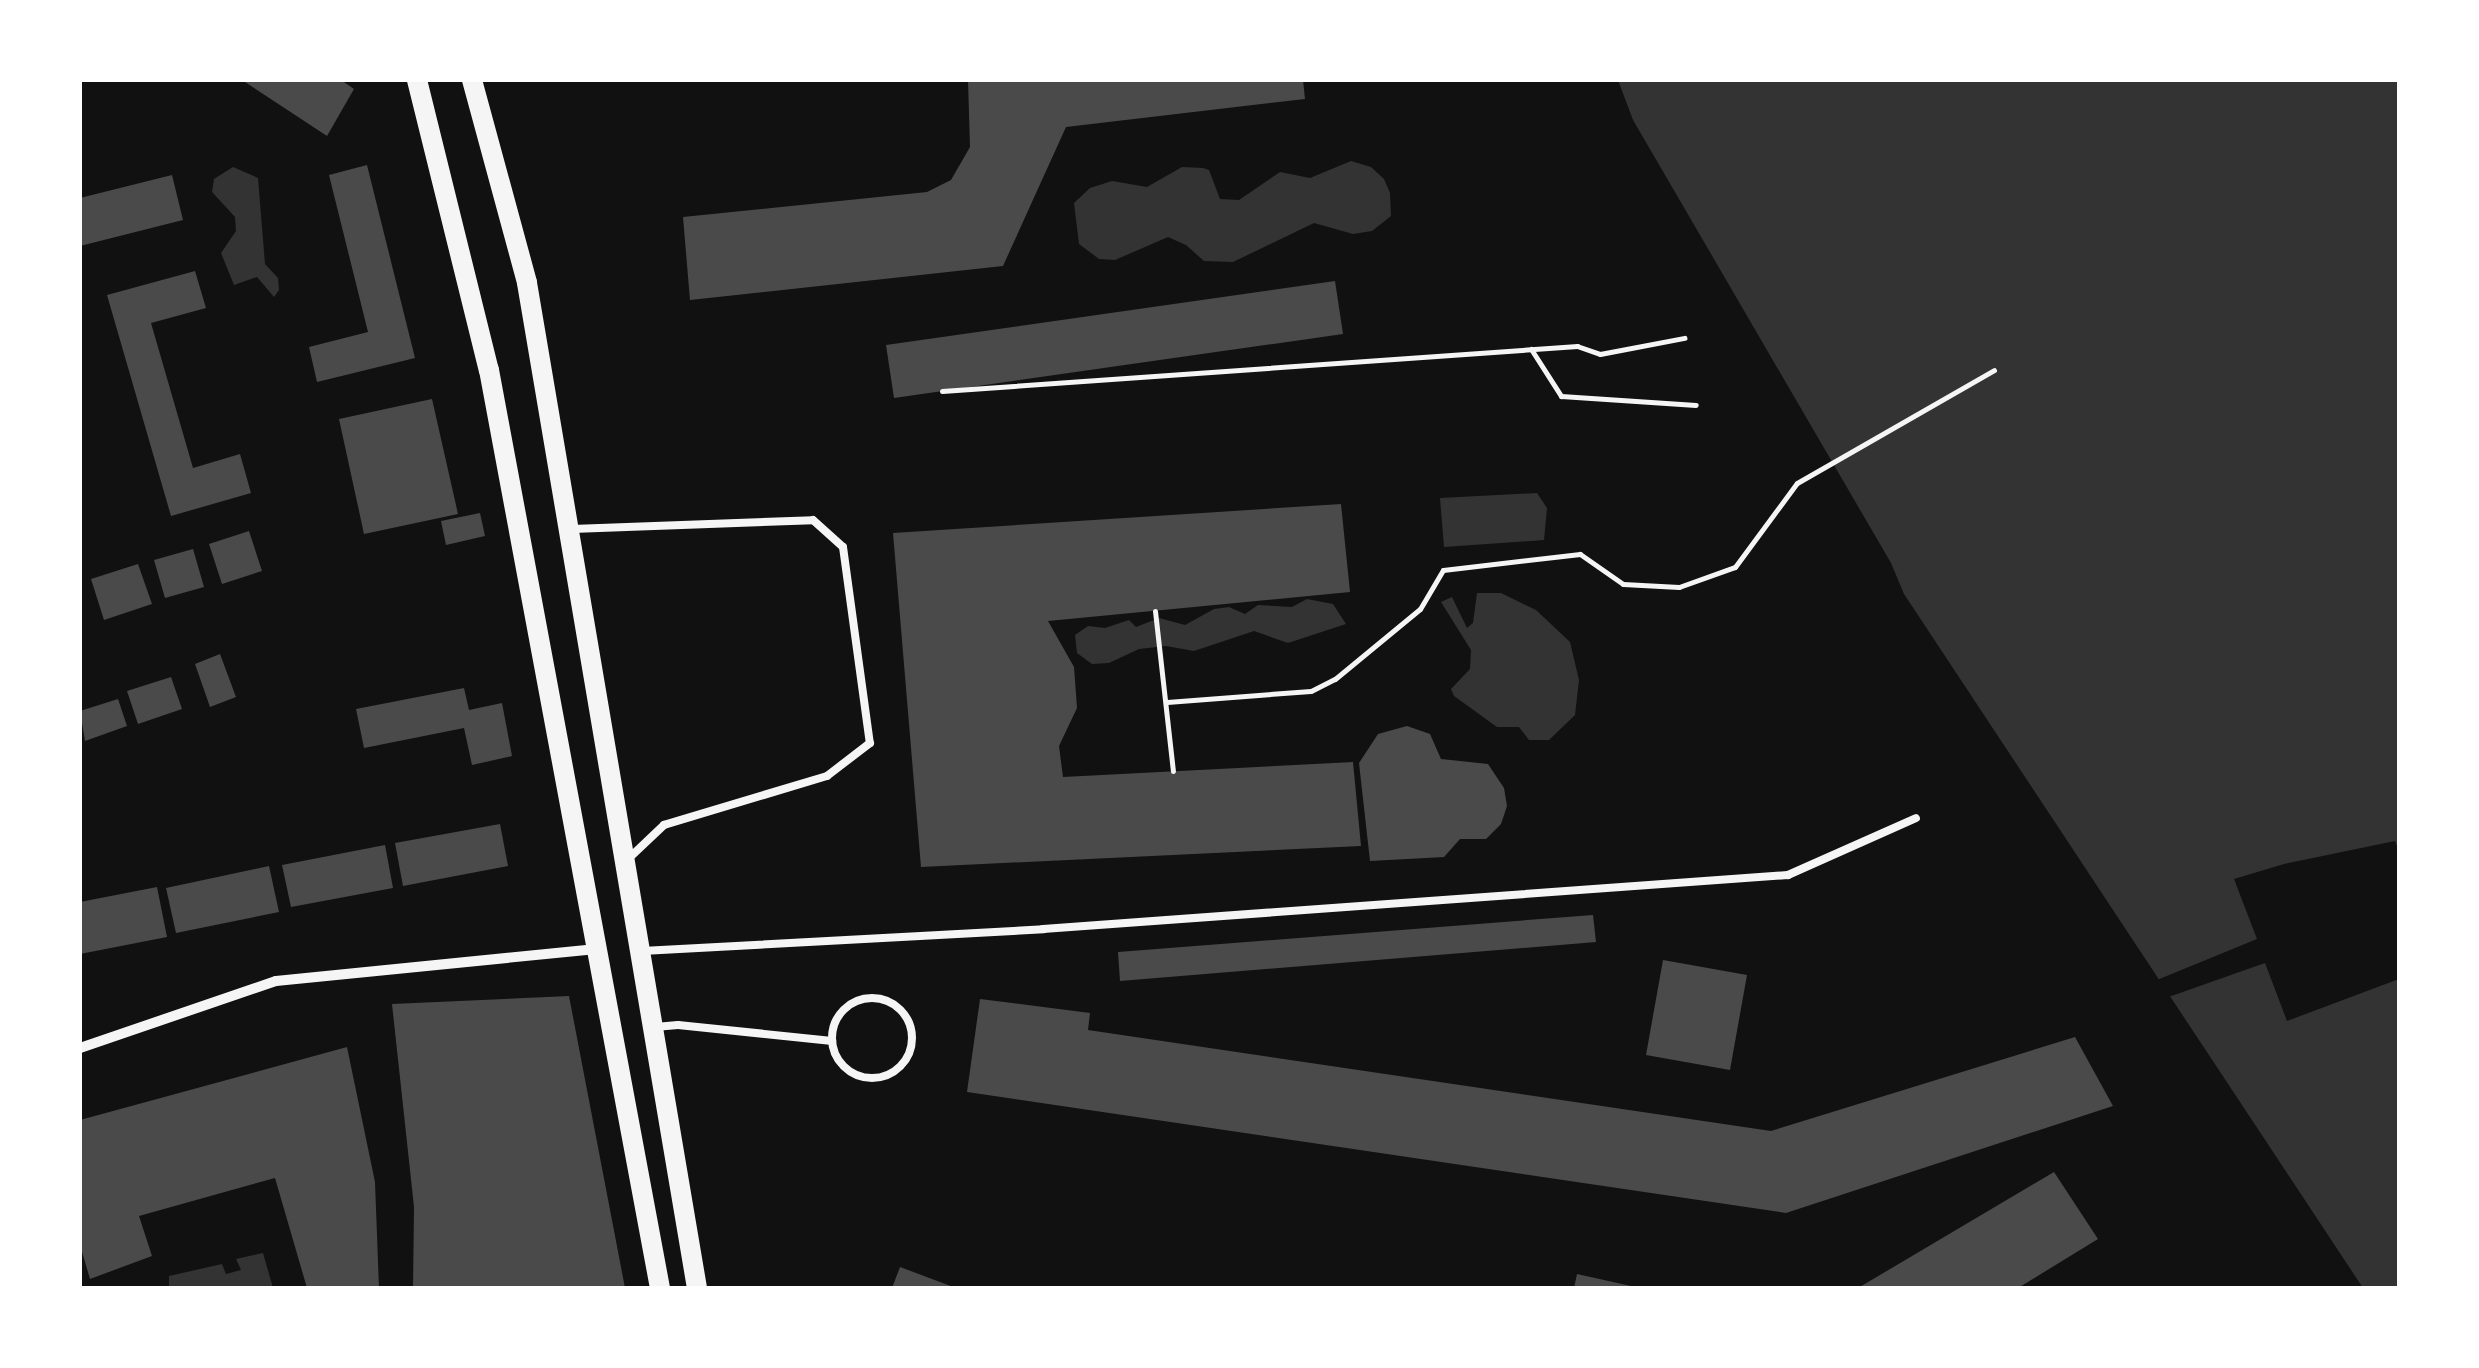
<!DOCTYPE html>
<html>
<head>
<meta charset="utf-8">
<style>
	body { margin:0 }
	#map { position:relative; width:2479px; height:1368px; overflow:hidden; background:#111; font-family:Inter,sans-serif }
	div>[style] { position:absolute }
	.water>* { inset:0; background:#333 }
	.pier>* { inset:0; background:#111 }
	.building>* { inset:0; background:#4a4a4a }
	.path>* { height:5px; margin:-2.5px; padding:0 2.5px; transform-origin:2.5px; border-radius:2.5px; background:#f5f5f5 }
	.service>* { height:8px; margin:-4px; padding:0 4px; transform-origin:4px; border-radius:4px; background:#f5f5f5 }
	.service>.ring { margin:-4px; padding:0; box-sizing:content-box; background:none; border:8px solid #f5f5f5; border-radius:50% }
	.minor>* { height:10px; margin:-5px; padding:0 5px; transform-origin:5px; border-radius:5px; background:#f5f5f5 }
	.secondary>* { height:20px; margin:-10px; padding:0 10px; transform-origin:10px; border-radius:10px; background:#f5f5f5 }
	span { translate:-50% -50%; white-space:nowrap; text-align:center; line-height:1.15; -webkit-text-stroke:9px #fff; paint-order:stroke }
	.frame { position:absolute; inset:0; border:82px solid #fff; pointer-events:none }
</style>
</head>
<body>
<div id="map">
	<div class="water">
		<div style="clip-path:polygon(1618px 80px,2399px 80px,2399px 1288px,2363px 1288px,1904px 594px,1891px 563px,1633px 120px)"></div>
		<div style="clip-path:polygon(1351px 161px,1371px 167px,1384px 179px,1390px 193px,1391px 216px,1372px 231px,1353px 234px,1314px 223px,1233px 262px,1204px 261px,1186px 245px,1168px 237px,1115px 260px,1099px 259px,1079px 244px,1074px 203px,1090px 188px,1112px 181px,1147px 187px,1182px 167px,1203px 168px,1209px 170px,1220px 199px,1239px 200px,1280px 172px,1310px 178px)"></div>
		<div style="clip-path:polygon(233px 167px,258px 178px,265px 264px,278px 278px,279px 290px,274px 297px,257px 277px,234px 285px,221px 253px,236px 231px,235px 217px,212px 192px,214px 179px)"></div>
		<div style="clip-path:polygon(1537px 493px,1547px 508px,1544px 540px,1444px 547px,1440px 498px)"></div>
		<div style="clip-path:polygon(1477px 593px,1501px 593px,1536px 610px,1570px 642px,1579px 680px,1575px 715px,1549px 740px,1529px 740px,1519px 727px,1497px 727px,1454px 696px,1451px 689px,1470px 669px,1471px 650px,1441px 602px,1452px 597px,1467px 628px,1473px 623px)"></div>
		<div style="clip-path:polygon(1307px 599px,1333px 604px,1346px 624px,1288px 643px,1254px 631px,1194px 651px,1166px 646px,1139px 649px,1109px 663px,1092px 664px,1077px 653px,1075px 635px,1088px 626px,1105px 628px,1129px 620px,1136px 627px,1159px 618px,1185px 625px,1214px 609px,1229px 607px,1245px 614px,1258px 605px,1292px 607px)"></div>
		<div style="clip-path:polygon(263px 1253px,273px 1288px,169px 1288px,169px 1276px,222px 1264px,226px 1274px,241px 1270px,236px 1259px)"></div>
	</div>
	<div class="pier">
		<div style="clip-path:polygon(2395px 841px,2399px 851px,2399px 979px,2287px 1021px,2265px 963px,2163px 999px,2152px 982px,2257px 939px,2234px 879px,2284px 864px)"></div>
	</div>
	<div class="building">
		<div style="clip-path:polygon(242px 80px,341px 80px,354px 89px,327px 136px)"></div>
		<div style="clip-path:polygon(968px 80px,1303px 80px,1305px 99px,1066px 127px,1003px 266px,690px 300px,683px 217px,927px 192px,951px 180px,970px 147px)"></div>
		<div style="clip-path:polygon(367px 165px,415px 358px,317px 382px,309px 347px,368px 332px,329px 175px)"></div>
		<div style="clip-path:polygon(172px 175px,183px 220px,80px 246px,80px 198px)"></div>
		<div style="clip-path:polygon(195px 271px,206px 308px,151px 323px,193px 468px,240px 454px,251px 493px,171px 516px,107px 295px)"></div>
		<div style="clip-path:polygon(1335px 281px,1343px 334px,894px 398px,886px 345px)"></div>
		<div style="clip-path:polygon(432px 399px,458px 514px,364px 534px,339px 419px)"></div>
		<div style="clip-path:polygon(1341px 504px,1350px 592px,1048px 621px,1074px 667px,1077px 708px,1059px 746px,1063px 777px,1353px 762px,1361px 846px,921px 867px,893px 533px)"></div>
		<div style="clip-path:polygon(480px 513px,485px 536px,446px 545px,441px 521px)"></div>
		<div style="clip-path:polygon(249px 531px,262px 571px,222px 584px,209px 544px)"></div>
		<div style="clip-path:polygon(193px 549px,204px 587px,165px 598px,154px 560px)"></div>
		<div style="clip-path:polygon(138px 564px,152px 604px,104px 620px,91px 579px)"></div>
		<div style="clip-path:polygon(220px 654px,236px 697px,210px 707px,195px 664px)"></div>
		<div style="clip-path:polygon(171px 677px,182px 709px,138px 724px,127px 691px)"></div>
		<div style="clip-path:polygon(464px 688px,469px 710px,502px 703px,512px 756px,472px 765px,464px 728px,364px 748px,356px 709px)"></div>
		<div style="clip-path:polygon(118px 699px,127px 726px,85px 741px,80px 711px)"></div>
		<div style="clip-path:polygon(1407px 726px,1430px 734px,1441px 759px,1488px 764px,1504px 788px,1507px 806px,1501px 824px,1486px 839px,1460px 839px,1444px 857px,1370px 861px,1359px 763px,1378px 734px)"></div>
		<div style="clip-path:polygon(500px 824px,508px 866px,403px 886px,395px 843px)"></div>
		<div style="clip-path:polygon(385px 845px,393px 888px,291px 907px,282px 865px)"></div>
		<div style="clip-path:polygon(269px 866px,279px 912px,176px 933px,166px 888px)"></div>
		<div style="clip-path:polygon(157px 887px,167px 937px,80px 954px,80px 902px)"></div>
		<div style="clip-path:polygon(1593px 915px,1596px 942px,1120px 981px,1118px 952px)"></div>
		<div style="clip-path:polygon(1663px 960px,1747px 975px,1730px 1070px,1646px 1055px)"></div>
		<div style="clip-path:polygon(569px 996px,625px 1288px,413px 1288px,414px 1207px,392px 1004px)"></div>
		<div style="clip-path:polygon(980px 999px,1090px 1013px,1088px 1030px,1771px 1131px,2075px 1037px,2113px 1106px,1786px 1213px,967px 1092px)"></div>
		<div style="clip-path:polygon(347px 1047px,375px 1182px,379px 1288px,307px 1288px,275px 1178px,139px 1216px,152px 1256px,90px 1279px,80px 1245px,80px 1120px)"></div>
		<div style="clip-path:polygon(2054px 1172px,2098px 1239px,2018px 1288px,1858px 1288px)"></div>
		<div style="clip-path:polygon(900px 1267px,956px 1288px,892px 1288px)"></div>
		<div style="clip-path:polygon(1577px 1274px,1631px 1286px,1631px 1288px,1574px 1288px)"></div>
	</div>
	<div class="path">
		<div style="left:1531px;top:349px;width:56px;rotate:57.4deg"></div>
		<div style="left:1561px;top:396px;width:135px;rotate:3.8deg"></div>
		<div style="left:942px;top:391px;width:637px;rotate:-4.05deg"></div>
		<div style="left:1577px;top:346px;width:24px;rotate:19deg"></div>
		<div style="left:1600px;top:354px;width:86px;rotate:-10.8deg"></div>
		<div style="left:1155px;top:611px;width:161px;rotate:83.6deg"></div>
		<div style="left:1167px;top:702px;width:144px;rotate:-4.4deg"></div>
		<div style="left:1311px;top:691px;width:27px;rotate:-27deg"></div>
		<div style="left:1335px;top:679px;width:110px;rotate:-39.5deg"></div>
		<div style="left:1420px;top:609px;width:45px;rotate:-59.5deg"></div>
		<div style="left:1443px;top:570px;width:138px;rotate:-6.7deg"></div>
		<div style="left:1580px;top:554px;width:52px;rotate:34.9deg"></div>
		<div style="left:1623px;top:584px;width:56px;rotate:3.1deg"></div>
		<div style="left:1679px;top:587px;width:59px;rotate:-19.7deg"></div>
		<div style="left:1735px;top:567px;width:104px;rotate:-53.6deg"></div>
		<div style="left:1797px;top:483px;width:227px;rotate:-29.8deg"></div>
	</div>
	<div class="service">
		<div style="left:572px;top:529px;width:241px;rotate:-2.1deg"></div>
		<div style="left:813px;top:520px;width:40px;rotate:42deg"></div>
		<div style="left:843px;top:547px;width:198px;rotate:82.2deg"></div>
		<div style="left:870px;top:743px;width:54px;rotate:142.5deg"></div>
		<div style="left:827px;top:776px;width:170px;rotate:163.3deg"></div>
		<div style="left:664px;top:825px;width:51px;rotate:136.6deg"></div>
		<div style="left:642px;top:951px;width:402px;rotate:-3.1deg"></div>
		<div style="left:1043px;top:929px;width:747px;rotate:-4.15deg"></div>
		<div style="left:1788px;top:875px;width:140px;rotate:-24deg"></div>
		<div class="ring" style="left:832px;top:998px;width:72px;height:72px"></div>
		<div style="left:655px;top:1027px;width:23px;rotate:-5deg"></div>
		<div style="left:678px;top:1025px;width:155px;rotate:5.9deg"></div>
	</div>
	<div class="minor">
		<div style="left:80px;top:1048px;width:207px;rotate:-18.9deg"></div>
		<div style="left:276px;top:981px;width:322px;rotate:-5.7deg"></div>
	</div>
	<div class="secondary">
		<div style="left:417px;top:80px;width:299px;rotate:76.1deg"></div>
		<div style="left:489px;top:370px;width:934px;rotate:79.45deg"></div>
		<div style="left:472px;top:80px;width:210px;rotate:74.8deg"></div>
		<div style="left:527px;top:283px;width:1019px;rotate:80.4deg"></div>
	</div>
	<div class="frame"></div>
</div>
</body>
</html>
